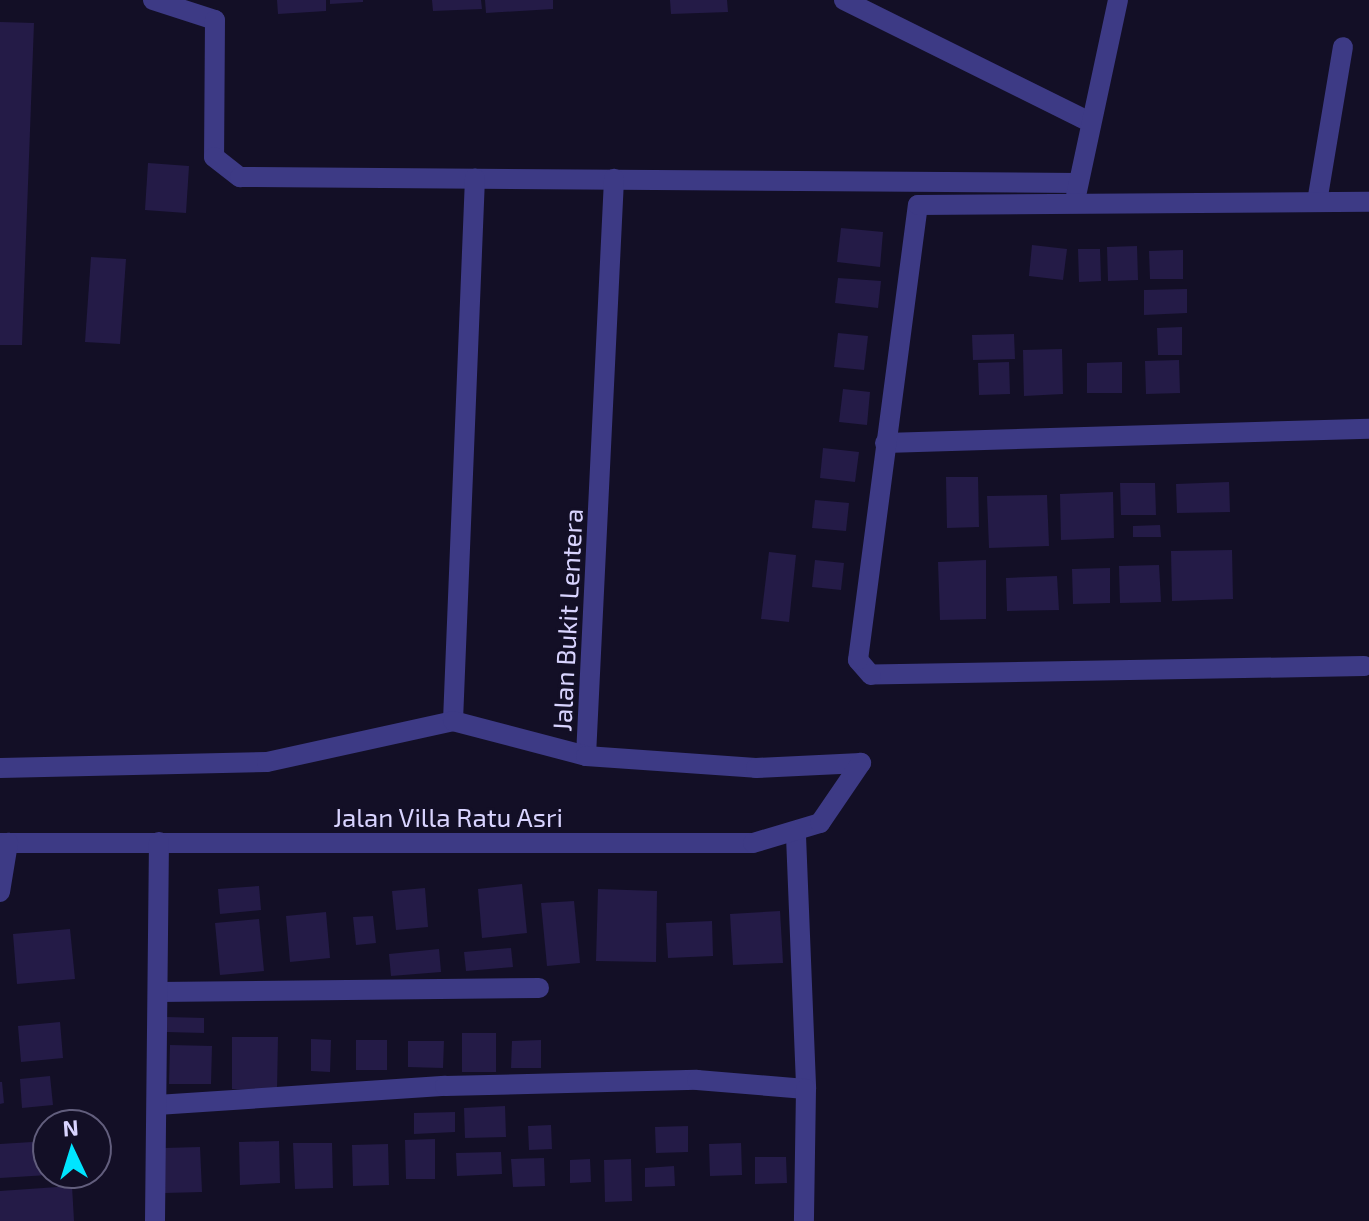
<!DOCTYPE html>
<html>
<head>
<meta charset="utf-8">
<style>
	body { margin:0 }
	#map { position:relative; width:1369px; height:1221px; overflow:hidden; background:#130f26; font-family:"Exo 2",sans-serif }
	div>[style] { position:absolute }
	.building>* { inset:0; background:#241b47 }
	.minor>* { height:20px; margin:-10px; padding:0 10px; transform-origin:10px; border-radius:10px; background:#3d3a85 }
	span { translate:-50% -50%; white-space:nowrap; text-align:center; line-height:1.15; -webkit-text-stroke:6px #130f26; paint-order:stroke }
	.street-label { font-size:26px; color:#d9d4ff }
	.north { position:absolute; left:32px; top:1109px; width:80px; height:80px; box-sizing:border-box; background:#130f26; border:2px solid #625e7d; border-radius:50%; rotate:356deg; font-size:22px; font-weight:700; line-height:32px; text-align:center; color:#d9d4ff }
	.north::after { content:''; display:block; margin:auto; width:28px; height:36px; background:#00e5ff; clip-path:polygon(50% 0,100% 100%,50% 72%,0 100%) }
</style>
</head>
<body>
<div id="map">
	<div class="building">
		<div style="clip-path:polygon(277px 0,326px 0,326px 11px,278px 14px)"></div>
		<div style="clip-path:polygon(330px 0,363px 0,363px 2px,330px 4px)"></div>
		<div style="clip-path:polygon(432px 0,481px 0,482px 9px,433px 11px)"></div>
		<div style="clip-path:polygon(485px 0,553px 0,553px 9px,486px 13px)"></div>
		<div style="clip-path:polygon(670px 0,727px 0,728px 12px,671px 14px)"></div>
		<div style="clip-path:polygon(0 22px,34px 23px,22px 345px,0 345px)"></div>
		<div style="clip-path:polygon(148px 163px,189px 166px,186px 213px,145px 210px)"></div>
		<div style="clip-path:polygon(841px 228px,883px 232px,880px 267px,837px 262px)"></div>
		<div style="clip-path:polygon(1032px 245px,1067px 249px,1063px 280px,1029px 276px)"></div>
		<div style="clip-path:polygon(1137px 246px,1138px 280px,1108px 281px,1107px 247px)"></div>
		<div style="clip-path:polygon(1078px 249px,1100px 249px,1101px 281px,1079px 282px)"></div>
		<div style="clip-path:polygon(1183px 250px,1183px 279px,1150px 279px,1149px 251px)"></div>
		<div style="clip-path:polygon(91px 257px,126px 259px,120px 344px,85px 342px)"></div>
		<div style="clip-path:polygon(838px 278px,881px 281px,878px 308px,835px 303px)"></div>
		<div style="clip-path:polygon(1187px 289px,1187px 313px,1144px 315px,1144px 290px)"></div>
		<div style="clip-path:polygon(1182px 327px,1182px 355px,1158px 355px,1157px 328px)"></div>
		<div style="clip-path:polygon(838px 333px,868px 336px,864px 370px,834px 367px)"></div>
		<div style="clip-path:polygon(1014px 334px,1015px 359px,973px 360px,972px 335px)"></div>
		<div style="clip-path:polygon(1062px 349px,1063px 394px,1024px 396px,1023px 350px)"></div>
		<div style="clip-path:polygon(1179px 360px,1180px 393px,1146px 394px,1145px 361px)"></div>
		<div style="clip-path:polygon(1009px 362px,1010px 394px,979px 395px,978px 363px)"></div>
		<div style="clip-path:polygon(1122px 362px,1122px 393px,1087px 393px,1087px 363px)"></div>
		<div style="clip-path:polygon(843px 389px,870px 392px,867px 425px,839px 422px)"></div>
		<div style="clip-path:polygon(823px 448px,859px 452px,855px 482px,820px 478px)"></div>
		<div style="clip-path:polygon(946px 477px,978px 477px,979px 527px,947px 528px)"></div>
		<div style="clip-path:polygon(1229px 482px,1230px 512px,1177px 513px,1176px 484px)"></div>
		<div style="clip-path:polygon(1120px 483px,1155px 483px,1156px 515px,1121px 515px)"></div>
		<div style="clip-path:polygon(1113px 492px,1114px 538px,1061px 540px,1060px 494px)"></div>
		<div style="clip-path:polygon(1047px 495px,1049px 546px,989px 548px,987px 496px)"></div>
		<div style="clip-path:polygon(815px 500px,849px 503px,846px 531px,812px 528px)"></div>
		<div style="clip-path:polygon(1160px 525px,1161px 537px,1133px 537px,1133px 526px)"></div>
		<div style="clip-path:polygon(1232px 550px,1233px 599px,1172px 601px,1171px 551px)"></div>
		<div style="clip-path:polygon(769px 552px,796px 555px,789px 622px,761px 619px)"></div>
		<div style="clip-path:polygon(815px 560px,844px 563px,841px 590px,812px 587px)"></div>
		<div style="clip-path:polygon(986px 560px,986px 619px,940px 620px,938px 562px)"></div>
		<div style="clip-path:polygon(1159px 565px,1161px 602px,1120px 603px,1119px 566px)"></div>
		<div style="clip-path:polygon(1110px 568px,1110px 603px,1073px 604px,1072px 569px)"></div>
		<div style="clip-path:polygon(1057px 576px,1059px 610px,1007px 611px,1006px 578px)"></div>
		<div style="clip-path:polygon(522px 884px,527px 933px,482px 938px,478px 889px)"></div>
		<div style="clip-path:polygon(259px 886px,261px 910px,220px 914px,218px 889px)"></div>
		<div style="clip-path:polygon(425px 888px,428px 927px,396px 930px,392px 891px)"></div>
		<div style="clip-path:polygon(598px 889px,657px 891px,656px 962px,596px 961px)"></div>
		<div style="clip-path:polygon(574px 901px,580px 963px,547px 966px,541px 903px)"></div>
		<div style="clip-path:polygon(780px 911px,783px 963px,733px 965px,730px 914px)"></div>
		<div style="clip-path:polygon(326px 912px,330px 958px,290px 962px,286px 916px)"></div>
		<div style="clip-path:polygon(373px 916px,376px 943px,356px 945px,353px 917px)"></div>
		<div style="clip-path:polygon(259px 919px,264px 971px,220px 975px,215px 923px)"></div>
		<div style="clip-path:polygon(712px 921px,713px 956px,668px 958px,666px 923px)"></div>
		<div style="clip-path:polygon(70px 929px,75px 979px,17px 984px,13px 934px)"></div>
		<div style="clip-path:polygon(511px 948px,513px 967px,466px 971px,464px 952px)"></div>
		<div style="clip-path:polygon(439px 949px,441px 972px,391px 976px,389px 954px)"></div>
		<div style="clip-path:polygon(167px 1017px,204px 1018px,204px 1033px,167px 1032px)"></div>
		<div style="clip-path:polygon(60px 1022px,63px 1058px,21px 1062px,18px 1026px)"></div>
		<div style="clip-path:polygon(462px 1033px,496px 1033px,496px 1072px,462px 1072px)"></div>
		<div style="clip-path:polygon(232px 1037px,278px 1037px,277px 1090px,232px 1089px)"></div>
		<div style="clip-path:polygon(311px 1039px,331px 1040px,330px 1072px,311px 1071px)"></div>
		<div style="clip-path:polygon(356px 1040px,387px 1040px,387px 1070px,356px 1070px)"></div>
		<div style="clip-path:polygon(541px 1040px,541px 1068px,511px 1068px,512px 1041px)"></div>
		<div style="clip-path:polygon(408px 1041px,444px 1041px,443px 1068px,408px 1067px)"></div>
		<div style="clip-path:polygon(170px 1045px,212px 1046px,211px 1084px,169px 1084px)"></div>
		<div style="clip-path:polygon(50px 1076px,53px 1105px,22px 1108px,20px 1079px)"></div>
		<div style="clip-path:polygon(0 1082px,2px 1082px,4px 1103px,0 1104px)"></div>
		<div style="clip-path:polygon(505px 1106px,506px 1137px,465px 1138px,464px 1108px)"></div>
		<div style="clip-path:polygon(455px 1112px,455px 1132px,414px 1134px,414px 1113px)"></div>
		<div style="clip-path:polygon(551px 1125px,552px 1149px,529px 1150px,528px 1126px)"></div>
		<div style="clip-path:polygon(688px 1126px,688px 1152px,656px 1153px,655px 1127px)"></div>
		<div style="clip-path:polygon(435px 1139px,435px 1179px,406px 1179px,405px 1140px)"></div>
		<div style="clip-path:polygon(48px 1141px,48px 1175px,0 1178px,0 1144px)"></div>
		<div style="clip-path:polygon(279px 1141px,280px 1183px,240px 1185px,239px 1142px)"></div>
		<div style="clip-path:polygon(293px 1143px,332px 1143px,333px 1188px,295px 1189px)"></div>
		<div style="clip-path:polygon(741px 1143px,742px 1175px,710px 1176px,709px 1144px)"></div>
		<div style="clip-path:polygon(388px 1144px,389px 1185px,353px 1186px,352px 1145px)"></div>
		<div style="clip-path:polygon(200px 1147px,202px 1192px,165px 1193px,164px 1148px)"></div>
		<div style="clip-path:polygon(501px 1152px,502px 1174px,457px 1176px,456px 1153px)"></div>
		<div style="clip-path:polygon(755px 1157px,786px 1157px,787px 1183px,755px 1184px)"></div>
		<div style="clip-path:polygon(544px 1158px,545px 1186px,513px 1187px,511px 1159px)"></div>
		<div style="clip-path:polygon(590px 1159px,591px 1182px,570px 1183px,570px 1160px)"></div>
		<div style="clip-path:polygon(631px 1159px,632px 1201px,605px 1202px,604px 1160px)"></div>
		<div style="clip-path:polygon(674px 1166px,675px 1186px,645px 1187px,645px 1168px)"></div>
		<div style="clip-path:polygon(72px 1186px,74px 1221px,0 1221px,0 1191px)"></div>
	</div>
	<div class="minor">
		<div style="left:153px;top:0;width:65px;rotate:17.9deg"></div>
		<div style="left:215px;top:20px;width:137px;rotate:90.4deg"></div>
		<div style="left:214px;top:157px;width:33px;rotate:38deg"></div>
		<div style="left:240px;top:177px;width:838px;rotate:0.41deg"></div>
		<div style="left:844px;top:0;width:275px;rotate:26.4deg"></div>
		<div style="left:1076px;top:196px;width:200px;rotate:-77.9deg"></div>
		<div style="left:1317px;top:202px;width:157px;rotate:-80.5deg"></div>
		<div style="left:885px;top:443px;width:484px;rotate:-1.7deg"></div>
		<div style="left:1364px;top:666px;width:493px;rotate:179deg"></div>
		<div style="left:871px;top:675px;width:20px;rotate:-131deg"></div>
		<div style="left:858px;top:660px;width:459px;rotate:-82.5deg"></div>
		<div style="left:918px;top:205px;width:451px;rotate:-0.4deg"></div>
		<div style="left:453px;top:721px;width:543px;rotate:-87.68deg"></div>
		<div style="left:586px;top:756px;width:578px;rotate:-87.22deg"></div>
		<div style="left:0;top:768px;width:267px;rotate:-1.3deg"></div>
		<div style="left:267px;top:762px;width:190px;rotate:-12.4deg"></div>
		<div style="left:453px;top:721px;width:138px;rotate:14.7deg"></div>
		<div style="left:586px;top:756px;width:170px;rotate:4deg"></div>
		<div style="left:756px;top:768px;width:105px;rotate:-2.7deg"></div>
		<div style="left:796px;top:836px;width:253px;rotate:87.7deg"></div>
		<div style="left:0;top:843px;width:753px"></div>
		<div style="left:753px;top:843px;width:70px;rotate:-16.6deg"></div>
		<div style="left:820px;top:823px;width:73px;rotate:-55.7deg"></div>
		<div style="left:0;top:892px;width:50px;rotate:-80.7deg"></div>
		<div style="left:158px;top:992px;width:381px;rotate:-0.6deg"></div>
		<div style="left:157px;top:1105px;width:289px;rotate:-3.8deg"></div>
		<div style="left:445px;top:1086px;width:252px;rotate:-1.4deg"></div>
		<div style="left:697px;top:1080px;width:109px;rotate:4.7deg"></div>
		<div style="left:806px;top:1089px;width:132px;rotate:90.9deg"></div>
		<div style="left:155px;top:1221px;width:379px;rotate:-89.4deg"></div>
	</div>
	<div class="street-label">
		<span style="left:567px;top:620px;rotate:-87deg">Jalan Bukit Lentera</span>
		<span style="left:448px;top:817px">Jalan Villa Ratu Asri</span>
	</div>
	<div class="north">N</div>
</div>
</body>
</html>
